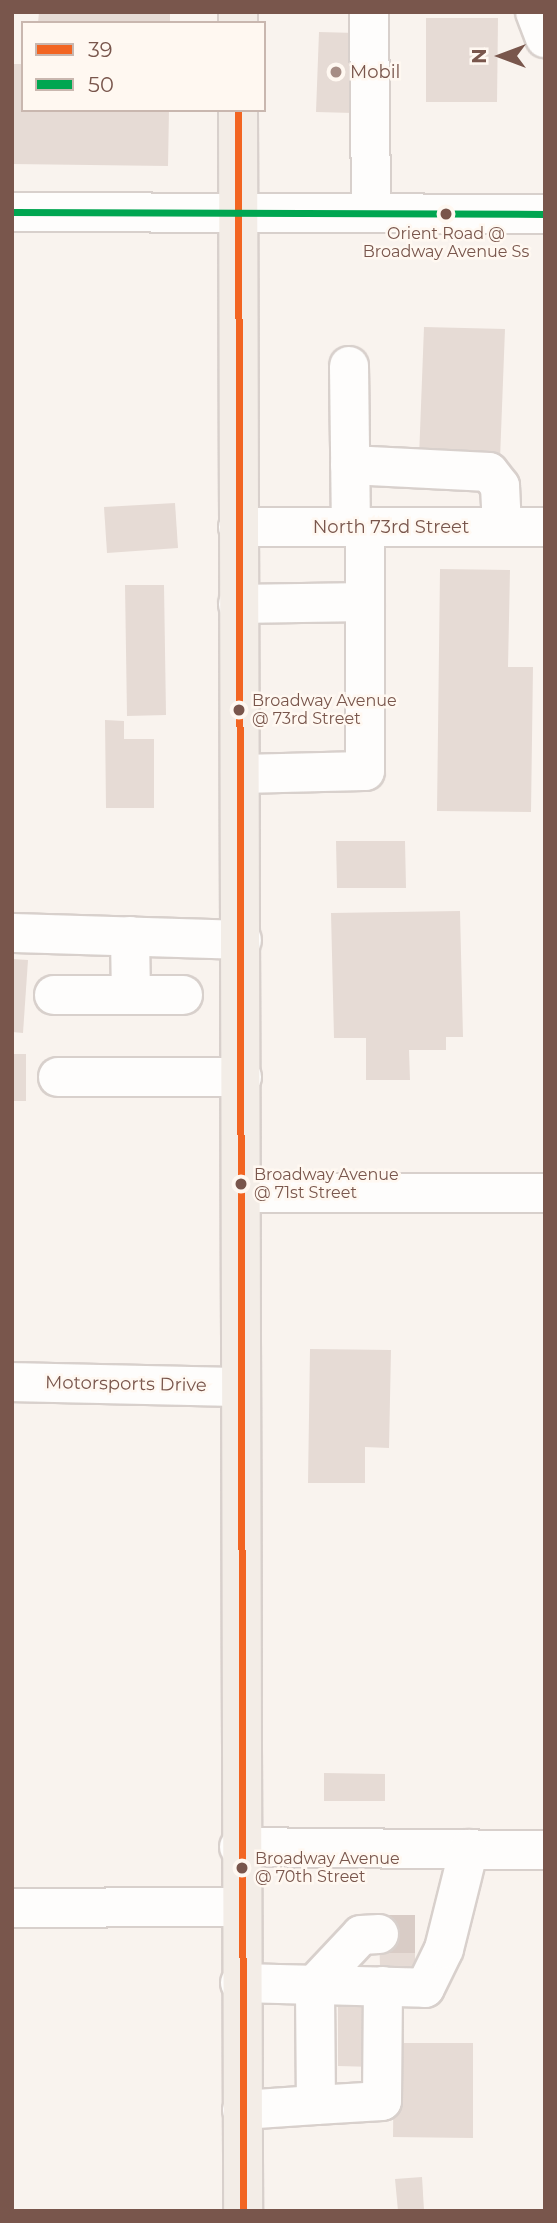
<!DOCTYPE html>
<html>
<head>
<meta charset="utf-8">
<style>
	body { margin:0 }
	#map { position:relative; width:557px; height:2223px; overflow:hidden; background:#f9f3ee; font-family:Montserrat,sans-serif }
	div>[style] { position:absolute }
	.building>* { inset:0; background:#e6dbd5 }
	.minor-tunnel>* { height:38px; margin-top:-19px; transform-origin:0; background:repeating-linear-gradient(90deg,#d9ccc6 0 38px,transparent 0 57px) }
	.roads { filter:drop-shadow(2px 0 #d8d0cc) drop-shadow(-2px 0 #d8d0cc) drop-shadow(0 2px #d8d0cc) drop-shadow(0 -2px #d8d0cc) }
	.minor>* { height:38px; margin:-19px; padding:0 19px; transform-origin:19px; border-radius:19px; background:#fefdfc }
	.major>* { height:38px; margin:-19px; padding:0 19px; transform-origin:19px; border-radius:19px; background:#f3ede7 }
	.bus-1>* { height:7px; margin:-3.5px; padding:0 3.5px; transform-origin:3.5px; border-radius:3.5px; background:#f26522 }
	.bus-2>* { height:7px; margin:-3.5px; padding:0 3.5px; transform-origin:3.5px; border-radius:3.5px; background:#00a651 }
	.dots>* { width:19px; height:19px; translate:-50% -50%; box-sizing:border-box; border:4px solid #fff8f1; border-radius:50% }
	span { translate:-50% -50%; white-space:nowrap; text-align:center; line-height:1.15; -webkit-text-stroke:5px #fff8f1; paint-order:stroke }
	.bus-label { font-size:16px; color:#79564c }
	.left { translate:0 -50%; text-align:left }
	.poi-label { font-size:18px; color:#79564c }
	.street-label { font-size:18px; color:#79564c }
	.frame { position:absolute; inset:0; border:14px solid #79564c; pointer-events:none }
	.legend { position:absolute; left:21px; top:21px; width:245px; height:91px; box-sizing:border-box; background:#fff8f1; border:2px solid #c9b7af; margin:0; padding:9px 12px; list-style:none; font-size:21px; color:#79564c }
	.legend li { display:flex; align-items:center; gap:14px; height:35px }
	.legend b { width:35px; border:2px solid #c9b7af }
	.north { position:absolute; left:466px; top:21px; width:70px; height:70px; -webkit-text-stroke:5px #fff8f1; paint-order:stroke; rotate:270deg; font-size:19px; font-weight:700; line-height:28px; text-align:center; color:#79564c }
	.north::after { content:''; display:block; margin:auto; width:24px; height:32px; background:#79564c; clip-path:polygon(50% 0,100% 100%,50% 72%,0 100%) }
</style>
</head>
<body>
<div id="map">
	<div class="building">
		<div style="clip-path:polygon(39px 12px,170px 12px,170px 23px,38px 23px)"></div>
		<div style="clip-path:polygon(426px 18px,498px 18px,497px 102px,426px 102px)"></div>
		<div style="clip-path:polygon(319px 32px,356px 33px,353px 113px,316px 112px)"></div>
		<div style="clip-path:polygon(12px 64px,23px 64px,23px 110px,169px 110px,168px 166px,12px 164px)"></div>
		<div style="clip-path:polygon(424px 327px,505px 329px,500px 459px,419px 458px)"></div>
		<div style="clip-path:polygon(175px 503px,178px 548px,107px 553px,104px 507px)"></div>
		<div style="clip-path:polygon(440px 569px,510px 570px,508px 667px,533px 667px,531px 812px,437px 811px)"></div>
		<div style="clip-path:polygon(125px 585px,164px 585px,166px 715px,127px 716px)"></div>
		<div style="clip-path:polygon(105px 720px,124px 721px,124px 739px,154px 739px,154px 808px,106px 808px)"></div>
		<div style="clip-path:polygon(336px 841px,405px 841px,406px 888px,337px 888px)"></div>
		<div style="clip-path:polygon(460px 911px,463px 1037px,446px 1037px,446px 1050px,409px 1050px,410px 1080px,366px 1080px,366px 1038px,334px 1038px,331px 913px)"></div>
		<div style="clip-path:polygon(12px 959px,28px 960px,23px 1033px,12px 1032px)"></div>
		<div style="clip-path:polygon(12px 1054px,26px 1054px,26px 1101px,12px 1101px)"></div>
		<div style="clip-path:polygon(310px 1349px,391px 1350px,389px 1448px,365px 1447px,365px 1483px,308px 1483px)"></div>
		<div style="clip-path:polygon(324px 1773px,385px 1774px,385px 1801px,324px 1801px)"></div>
		<div style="clip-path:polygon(379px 1930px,415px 1930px,415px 1967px,380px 1967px)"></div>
		<div style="clip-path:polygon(338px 2006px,375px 2006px,374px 2067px,338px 2066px)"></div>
		<div style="clip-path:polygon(394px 2043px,473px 2043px,473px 2138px,393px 2137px)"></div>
		<div style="clip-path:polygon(422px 2177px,424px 2210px,398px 2211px,395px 2179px)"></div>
	</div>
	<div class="minor-tunnel">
		<div style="left:379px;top:1934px;width:36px"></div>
	</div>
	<div class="roads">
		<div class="minor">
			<div style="left:369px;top:12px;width:201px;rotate:89.4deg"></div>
			<div style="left:535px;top:12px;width:28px;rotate:69deg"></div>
			<div style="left:12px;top:212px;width:533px;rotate:0.21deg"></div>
			<div style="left:349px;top:366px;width:161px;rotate:89.3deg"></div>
			<div style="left:350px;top:465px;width:139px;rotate:2.9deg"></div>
			<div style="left:489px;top:472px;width:18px;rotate:52deg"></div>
			<div style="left:500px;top:486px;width:41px;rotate:87.2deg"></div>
			<div style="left:238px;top:527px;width:307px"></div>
			<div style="left:238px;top:604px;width:127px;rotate:-0.9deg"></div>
			<div style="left:240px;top:774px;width:125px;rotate:-1.4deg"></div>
			<div style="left:365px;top:771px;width:244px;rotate:-90deg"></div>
			<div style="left:12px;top:933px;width:230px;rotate:1.7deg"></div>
			<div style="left:54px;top:995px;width:77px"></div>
			<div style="left:131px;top:995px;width:59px;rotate:-91deg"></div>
			<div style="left:131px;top:995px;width:52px"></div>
			<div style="left:58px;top:1077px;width:184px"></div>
			<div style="left:242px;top:1193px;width:303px"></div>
			<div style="left:12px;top:1382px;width:228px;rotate:1.3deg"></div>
			<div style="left:239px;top:1847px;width:306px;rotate:0.6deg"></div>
			<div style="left:12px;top:1908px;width:227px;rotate:-0.3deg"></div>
			<div style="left:240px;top:1983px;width:185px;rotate:1.5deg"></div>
			<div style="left:425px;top:1988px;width:43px;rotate:-64deg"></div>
			<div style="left:444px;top:1949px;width:103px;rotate:-76deg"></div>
			<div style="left:316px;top:2105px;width:66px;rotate:-3.5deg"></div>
			<div style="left:382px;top:2101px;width:115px;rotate:-89.5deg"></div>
			<div style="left:242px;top:2110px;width:74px;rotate:-3.9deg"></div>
			<div style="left:316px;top:2105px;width:121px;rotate:-90.5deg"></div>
			<div style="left:315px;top:1984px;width:67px;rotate:-46.8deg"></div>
			<div style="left:361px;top:1935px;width:18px;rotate:-3deg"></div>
		</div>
		<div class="major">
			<div style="left:238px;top:12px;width:11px;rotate:90deg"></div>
			<div style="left:238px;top:110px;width:2101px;rotate:89.86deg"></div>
		</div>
	</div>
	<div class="bus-1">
		<div style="left:238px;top:110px;width:2101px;rotate:89.86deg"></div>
	</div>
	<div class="bus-2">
		<div style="left:12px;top:212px;width:533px;rotate:0.21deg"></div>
	</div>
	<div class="dots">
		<div style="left:336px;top:72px;background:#a68d85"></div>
		<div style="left:446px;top:214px;background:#79564c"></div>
		<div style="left:239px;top:710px;background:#79564c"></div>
		<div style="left:241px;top:1184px;background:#79564c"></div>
		<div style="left:242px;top:1868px;background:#79564c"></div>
	</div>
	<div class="bus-label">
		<span style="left:446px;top:243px">Orient Road @<br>Broadway Avenue Ss</span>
		<span class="left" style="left:252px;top:710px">Broadway Avenue<br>@ 73rd Street</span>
		<span class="left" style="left:254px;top:1184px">Broadway Avenue<br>@ 71st Street</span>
		<span class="left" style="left:255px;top:1868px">Broadway Avenue<br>@ 70th Street</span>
	</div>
	<div class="poi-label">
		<span class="left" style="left:350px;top:72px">Mobil</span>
	</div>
	<div class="street-label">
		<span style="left:391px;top:527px">North 73rd Street</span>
		<span style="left:126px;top:1384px;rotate:1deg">Motorsports Drive</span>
	</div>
	<div class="frame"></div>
	<ul class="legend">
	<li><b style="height:9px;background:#f26522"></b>39</li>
	<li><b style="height:9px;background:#00a651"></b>50</li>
	</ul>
	<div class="north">N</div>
</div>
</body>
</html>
